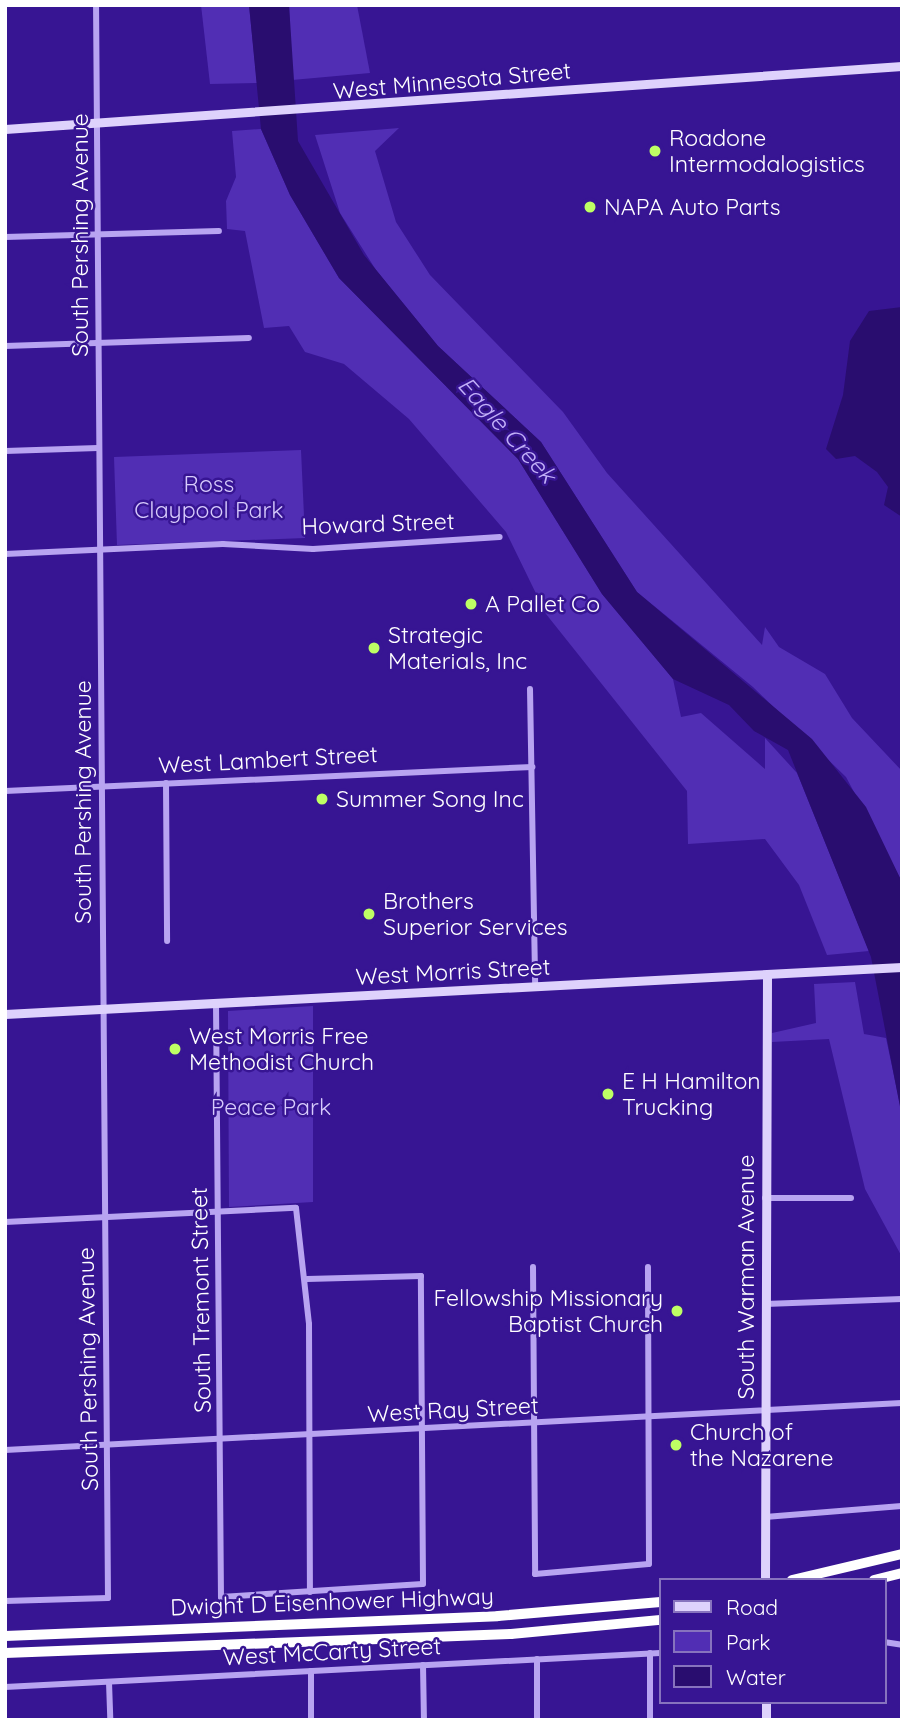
<!DOCTYPE html>
<html>
<head>
<meta charset="utf-8">
<style>
	body { margin:0 }
	#map { position:relative; width:907px; height:1725px; overflow:hidden; background:#371593; font-family:Quicksand,sans-serif }
	div>[style] { position:absolute }
	.green>* { inset:0; background:#512eb4 }
	.water>* { inset:0; background:#290d6f }
	.street>* { height:6px; margin:-3px; padding:0 3px; transform-origin:3px; border-radius:3px; background:#b8a4f1 }
	.secondary>* { height:9px; margin:-4.5px; padding:0 4.5px; transform-origin:4.5px; border-radius:4.5px; background:#ded2fc }
	.highway>* { height:10px; margin:-5px; padding:0 5px; transform-origin:5px; border-radius:5px; background:#fff }
	.dots>* { width:19px; height:19px; translate:-50% -50%; box-sizing:border-box; border:4px solid #371593; border-radius:50% }
	span { translate:-50% -50%; white-space:nowrap; text-align:center; line-height:1.15; -webkit-text-stroke:5px #371593; paint-order:stroke }
	.street-label { font-size:23px; color:#fff }
	.poi-label { font-size:23px; color:#fff }
	.left { translate:0 -50%; text-align:left }
	.right { translate:-100% -50%; text-align:right }
	.park-label { font-size:23px; color:#d7cbfc }
	.water-label { font-size:24px; color:#c2b0f8; font-style:italic }
	.frame { position:absolute; inset:0; border:7px solid #fff; pointer-events:none }
	.legend { position:absolute; left:659px; top:1578px; width:228px; height:126px; box-sizing:border-box; background:#371593; border:2px solid #8773be; margin:0; padding:9px 12px; list-style:none; font-size:21px; color:#fff }
	.legend li { display:flex; align-items:center; gap:14px; height:35px }
	.legend b { width:35px; border:2px solid #8773be }
</style>
</head>
<body>
<div id="map">
	<div class="green">
		<div style="clip-path:polygon(201px 5px,249px 5px,257px 83px,210px 84px)"></div>
		<div style="clip-path:polygon(289px 5px,357px 5px,370px 73px,292px 80px)"></div>
		<div style="clip-path:polygon(399px 128px,375px 151px,396px 222px,430px 275px,563px 412px,607px 473px,762px 645px,765px 627px,779px 647px,825px 674px,852px 718px,902px 771px,902px 882px,846px 777px,753px 687px,637px 592px,541px 442px,438px 346px,376px 270px,340px 213px,315px 135px)"></div>
		<div style="clip-path:polygon(261px 129px,290px 195px,339px 278px,518px 459px,602px 594px,673px 679px,681px 717px,701px 713px,765px 769px,765px 738px,797px 773px,869px 951px,827px 955px,799px 885px,765px 839px,688px 844px,687px 791px,546px 614px,506px 532px,409px 419px,344px 364px,305px 352px,289px 326px,264px 328px,245px 231px,227px 229px,226px 201px,236px 177px,232px 131px)"></div>
		<div style="clip-path:polygon(301px 450px,305px 538px,117px 545px,114px 457px)"></div>
		<div style="clip-path:polygon(855px 982px,864px 1034px,886px 1038px,902px 1114px,902px 1257px,865px 1189px,829px 1039px,772px 1042px,772px 1033px,816px 1023px,814px 984px)"></div>
		<div style="clip-path:polygon(313px 1006px,313px 1202px,229px 1207px,228px 1011px)"></div>
	</div>
	<div class="water">
		<div style="clip-path:polygon(249px 5px,289px 5px,298px 141px,364px 255px,438px 346px,541px 442px,637px 592px,812px 739px,866px 807px,902px 882px,902px 1117px,871px 957px,788px 750px,754px 731px,729px 705px,673px 679px,602px 594px,518px 459px,339px 278px,290px 195px,261px 129px)"></div>
		<div style="clip-path:polygon(902px 307px,902px 517px,884px 505px,888px 487px,877px 472px,855px 456px,836px 459px,826px 449px,843px 395px,850px 341px,869px 311px)"></div>
	</div>
	<div class="street">
		<div style="left:5px;top:237px;width:214px;rotate:-1.6deg"></div>
		<div style="left:5px;top:346px;width:244px;rotate:-1.9deg"></div>
		<div style="left:5px;top:451px;width:93px;rotate:-1.8deg"></div>
		<div style="left:5px;top:554px;width:218px;rotate:-2.6deg"></div>
		<div style="left:223px;top:544px;width:90px;rotate:3.2deg"></div>
		<div style="left:313px;top:549px;width:187px;rotate:-3.7deg"></div>
		<div style="left:530px;top:689px;width:298px;rotate:89deg"></div>
		<div style="left:166px;top:783px;width:158px;rotate:89.6deg"></div>
		<div style="left:5px;top:791px;width:528px;rotate:-2.61deg"></div>
		<div style="left:216px;top:1003px;width:594px;rotate:89.52deg"></div>
		<div style="left:221px;top:1597px;width:202px;rotate:-3.7deg"></div>
		<div style="left:423px;top:1584px;width:308px;rotate:-90.4deg"></div>
		<div style="left:421px;top:1276px;width:114px;rotate:178.5deg"></div>
		<div style="left:765px;top:1198px;width:86px"></div>
		<div style="left:5px;top:1222px;width:291px;rotate:-2.8deg"></div>
		<div style="left:296px;top:1208px;width:117px;rotate:83.6deg"></div>
		<div style="left:309px;top:1324px;width:268px;rotate:89.8deg"></div>
		<div style="left:533px;top:1267px;width:307px;rotate:89.6deg"></div>
		<div style="left:535px;top:1574px;width:114px;rotate:-5deg"></div>
		<div style="left:649px;top:1564px;width:297px;rotate:-90.2deg"></div>
		<div style="left:765px;top:1304px;width:137px;rotate:-2.1deg"></div>
		<div style="left:5px;top:1450px;width:898px;rotate:-3deg"></div>
		<div style="left:765px;top:1517px;width:137px;rotate:-4.6deg"></div>
		<div style="left:5px;top:1601px;width:103px;rotate:-1.7deg"></div>
		<div style="left:108px;top:1598px;width:1593px;rotate:-90.43deg"></div>
		<div style="left:884px;top:1642px;width:18px;rotate:9deg"></div>
		<div style="left:650px;top:1653px;width:67px;rotate:90deg"></div>
		<div style="left:537px;top:1659px;width:61px;rotate:90deg"></div>
		<div style="left:423px;top:1665px;width:55px;rotate:89deg"></div>
		<div style="left:311px;top:1671px;width:49px;rotate:90deg"></div>
		<div style="left:109px;top:1682px;width:38px;rotate:88deg"></div>
		<div style="left:5px;top:1687px;width:656px;rotate:-2.97deg"></div>
	</div>
	<div class="secondary">
		<div style="left:5px;top:129px;width:899px;rotate:-4.02deg"></div>
		<div style="left:5px;top:1014px;width:898px;rotate:-3deg"></div>
		<div style="left:765px;top:1580px;width:605px;rotate:-89.81deg"></div>
		<div style="left:766px;top:1702px;width:18px;rotate:90deg"></div>
	</div>
	<div class="highway">
		<div style="left:792px;top:1580px;width:113px;rotate:-13.3deg"></div>
		<div style="left:874px;top:1580px;width:29px;rotate:-14deg"></div>
		<div style="left:5px;top:1636px;width:493px;rotate:-2.3deg"></div>
		<div style="left:498px;top:1616px;width:163px;rotate:-4.9deg"></div>
		<div style="left:5px;top:1653px;width:506px;rotate:-2.15deg"></div>
		<div style="left:511px;top:1634px;width:150px;rotate:-5.4deg"></div>
	</div>
	<div class="dots">
		<div style="left:655px;top:151px;background:#beff64"></div>
		<div style="left:590px;top:207px;background:#beff64"></div>
		<div style="left:471px;top:604px;background:#beff64"></div>
		<div style="left:374px;top:648px;background:#beff64"></div>
		<div style="left:322px;top:799px;background:#beff64"></div>
		<div style="left:369px;top:914px;background:#beff64"></div>
		<div style="left:175px;top:1049px;background:#beff64"></div>
		<div style="left:608px;top:1094px;background:#beff64"></div>
		<div style="left:677px;top:1311px;background:#beff64"></div>
		<div style="left:676px;top:1445px;background:#beff64"></div>
	</div>
	<div class="street-label">
		<span style="left:452px;top:81px;rotate:-5deg">West Minnesota Street</span>
		<span style="left:80px;top:235px;rotate:-90deg">South Pershing Avenue</span>
		<span style="left:378px;top:524px;rotate:-2deg">Howard Street</span>
		<span style="left:268px;top:760px;rotate:-3deg">West Lambert Street</span>
		<span style="left:83px;top:802px;rotate:-90deg">South Pershing Avenue</span>
		<span style="left:453px;top:972px;rotate:-3deg">West Morris Street</span>
		<span style="left:746px;top:1277px;rotate:-90deg">South Warman Avenue</span>
		<span style="left:201px;top:1300px;rotate:-91deg">South Tremont Street</span>
		<span style="left:88px;top:1369px;rotate:-91deg">South Pershing Avenue</span>
		<span style="left:453px;top:1410px;rotate:-3deg">West Ray Street</span>
		<span style="left:332px;top:1602px;rotate:-2deg">Dwight D Eisenhower Highway</span>
		<span style="left:332px;top:1652px;rotate:-3deg">West McCarty Street</span>
	</div>
	<div class="poi-label">
		<span class="left" style="left:669px;top:151px">Roadone<br>Intermodalogistics</span>
		<span class="left" style="left:604px;top:207px">NAPA Auto Parts</span>
		<span class="left" style="left:485px;top:604px">A Pallet Co</span>
		<span class="left" style="left:388px;top:648px">Strategic<br>Materials, Inc</span>
		<span class="left" style="left:336px;top:799px">Summer Song Inc</span>
		<span class="left" style="left:383px;top:914px">Brothers<br>Superior Services</span>
		<span class="left" style="left:189px;top:1049px">West Morris Free<br>Methodist Church</span>
		<span class="left" style="left:622px;top:1094px">E H Hamilton<br>Trucking</span>
		<span class="right" style="left:663px;top:1311px">Fellowship Missionary<br>Baptist Church</span>
		<span class="left" style="left:690px;top:1445px">Church of<br>the Nazarene</span>
	</div>
	<div class="park-label">
		<span style="left:209px;top:497px">Ross<br>Claypool Park</span>
		<span style="left:271px;top:1107px">Peace Park</span>
	</div>
	<div class="water-label">
		<span style="left:507px;top:430px;rotate:48deg">Eagle Creek</span>
	</div>
	<div class="frame"></div>
	<ul class="legend">
	<li><b style="height:9px;background:#ded2fc"></b>Road</li>
	<li><b style="height:19px;background:#512eb4"></b>Park</li>
	<li><b style="height:19px;background:#290d6f"></b>Water</li>
	</ul>
</div>
</body>
</html>
